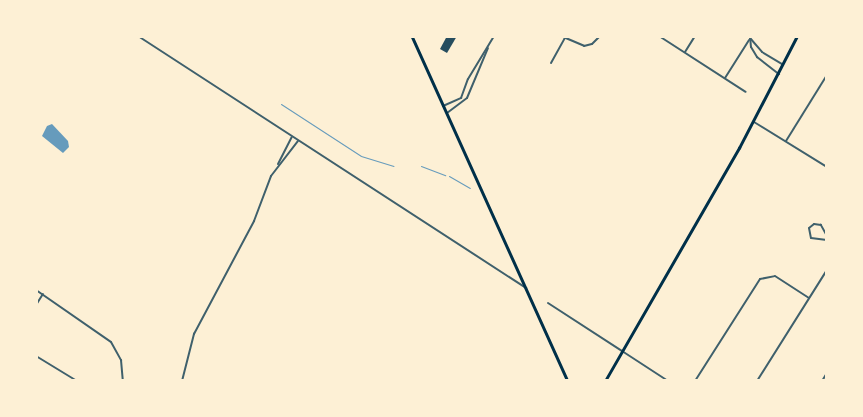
<!DOCTYPE html>
<html>
<head>
<meta charset="utf-8">
<style>
	body { margin:0 }
	#map { position:relative; width:863px; height:417px; overflow:hidden; background:#fdf0d5; font-family:"Exo 2",sans-serif }
	div>[style] { position:absolute }
	.water>* { inset:0; background:#669bbc }
	.stream>* { height:1px; margin:-0.5px; padding:0 0.5px; transform-origin:0.5px; border-radius:0.5px; background:#669bbc }
	.building>* { inset:0; background:#264d5e }
	.minor>* { height:2px; margin:-1px; padding:0 1px; transform-origin:1px; border-radius:1px; background:#3f606c }
	.tertiary>* { height:2px; margin:-1px; padding:0 1px; transform-origin:1px; border-radius:1px; background:#3f606c }
	.secondary>* { height:2.5px; margin:-1.25px; padding:0 1.25px; transform-origin:1.25px; border-radius:1.25px; background:#003049 }
	.primary>* { height:2.5px; margin:-1.25px; padding:0 1.25px; transform-origin:1.25px; border-radius:1.25px; background:#003049 }
	span { translate:-50% -50%; white-space:nowrap; text-align:center; line-height:1.15; -webkit-text-stroke:5px #fdf0d5; paint-order:stroke }
	.frame { position:absolute; inset:0; border:38px solid #fdf0d5; pointer-events:none }
</style>
</head>
<body>
<div id="map">
	<div class="water">
		<div style="clip-path:polygon(52px 124px,68px 141px,69px 147px,63px 153px,42px 136px,47px 126px)"></div>
	</div>
	<div class="stream">
		<div style="left:281px;top:104px;width:95px;rotate:33deg"></div>
		<div style="left:361px;top:156px;width:34px;rotate:17deg"></div>
		<div style="left:421px;top:166px;width:26px;rotate:21deg"></div>
		<div style="left:449px;top:176px;width:24px;rotate:30deg"></div>
	</div>
	<div class="building">
		<div style="clip-path:polygon(447px 36px,457px 36px,447px 53px,440px 49px)"></div>
	</div>
	<div class="minor">
		<div style="left:561px;top:36px;width:25px;rotate:23deg"></div>
		<div style="left:584px;top:46px;width:8px;rotate:-14deg"></div>
		<div style="left:592px;top:44px;width:11px;rotate:-45deg"></div>
		<div style="left:659px;top:36px;width:103px;rotate:32.8deg"></div>
		<div style="left:750px;top:36px;width:11px;rotate:85deg"></div>
		<div style="left:751px;top:47px;width:12px;rotate:59deg"></div>
		<div style="left:757px;top:57px;width:28px;rotate:38deg"></div>
		<div style="left:750px;top:38px;width:18px;rotate:49deg"></div>
		<div style="left:762px;top:52px;width:23px;rotate:31deg"></div>
		<div style="left:685px;top:52px;width:19px;rotate:-58deg"></div>
		<div style="left:551px;top:63px;width:29px;rotate:-61deg"></div>
		<div style="left:725px;top:78px;width:45px;rotate:-57.7deg"></div>
		<div style="left:443px;top:106px;width:20px;rotate:-24deg"></div>
		<div style="left:461px;top:98px;width:20px;rotate:-70deg"></div>
		<div style="left:468px;top:79px;width:50px;rotate:-58.8deg"></div>
		<div style="left:447px;top:113px;width:25px;rotate:-37deg"></div>
		<div style="left:467px;top:98px;width:54px;rotate:-67.2deg"></div>
		<div style="left:754px;top:122px;width:86px;rotate:31.7deg"></div>
		<div style="left:786px;top:141px;width:78px;rotate:-58.2deg"></div>
		<div style="left:278px;top:164px;width:30px;rotate:-63deg"></div>
		<div style="left:827px;top:236px;width:13px;rotate:-119deg"></div>
		<div style="left:821px;top:225px;width:7px;rotate:-172deg"></div>
		<div style="left:814px;top:224px;width:6px;rotate:141deg"></div>
		<div style="left:809px;top:228px;width:10px;rotate:79deg"></div>
		<div style="left:811px;top:238px;width:16px;rotate:7deg"></div>
		<div style="left:36px;top:290px;width:91px;rotate:34.7deg"></div>
		<div style="left:111px;top:342px;width:21px;rotate:61deg"></div>
		<div style="left:121px;top:360px;width:21px;rotate:85deg"></div>
		<div style="left:548px;top:303px;width:88px;rotate:33deg"></div>
		<div style="left:36px;top:305px;width:13px;rotate:-58deg"></div>
		<div style="left:36px;top:356px;width:48px;rotate:31.4deg"></div>
		<div style="left:182px;top:381px;width:49px;rotate:-75.7deg"></div>
		<div style="left:194px;top:334px;width:128px;rotate:-62deg"></div>
		<div style="left:254px;top:221px;width:48px;rotate:-69.3deg"></div>
		<div style="left:271px;top:176px;width:44px;rotate:-52.4deg"></div>
		<div style="left:695px;top:381px;width:121px;rotate:-57.5deg"></div>
		<div style="left:760px;top:279px;width:15px;rotate:-11deg"></div>
		<div style="left:775px;top:276px;width:40px;rotate:32.9deg"></div>
		<div style="left:757px;top:381px;width:131px;rotate:-57.8deg"></div>
		<div style="left:822px;top:381px;width:9px;rotate:-58deg"></div>
	</div>
	<div class="tertiary">
		<div style="left:138px;top:36px;width:463px;rotate:33deg"></div>
		<div style="left:622px;top:351px;width:55px;rotate:33.1deg"></div>
	</div>
	<div class="secondary">
		<div style="left:605px;top:381px;width:269px;rotate:-60.1deg"></div>
		<div style="left:739px;top:148px;width:126px;rotate:-62.6deg"></div>
	</div>
	<div class="primary">
		<div style="left:412px;top:36px;width:379px;rotate:65.7deg"></div>
	</div>
	<div class="frame"></div>
</div>
</body>
</html>
